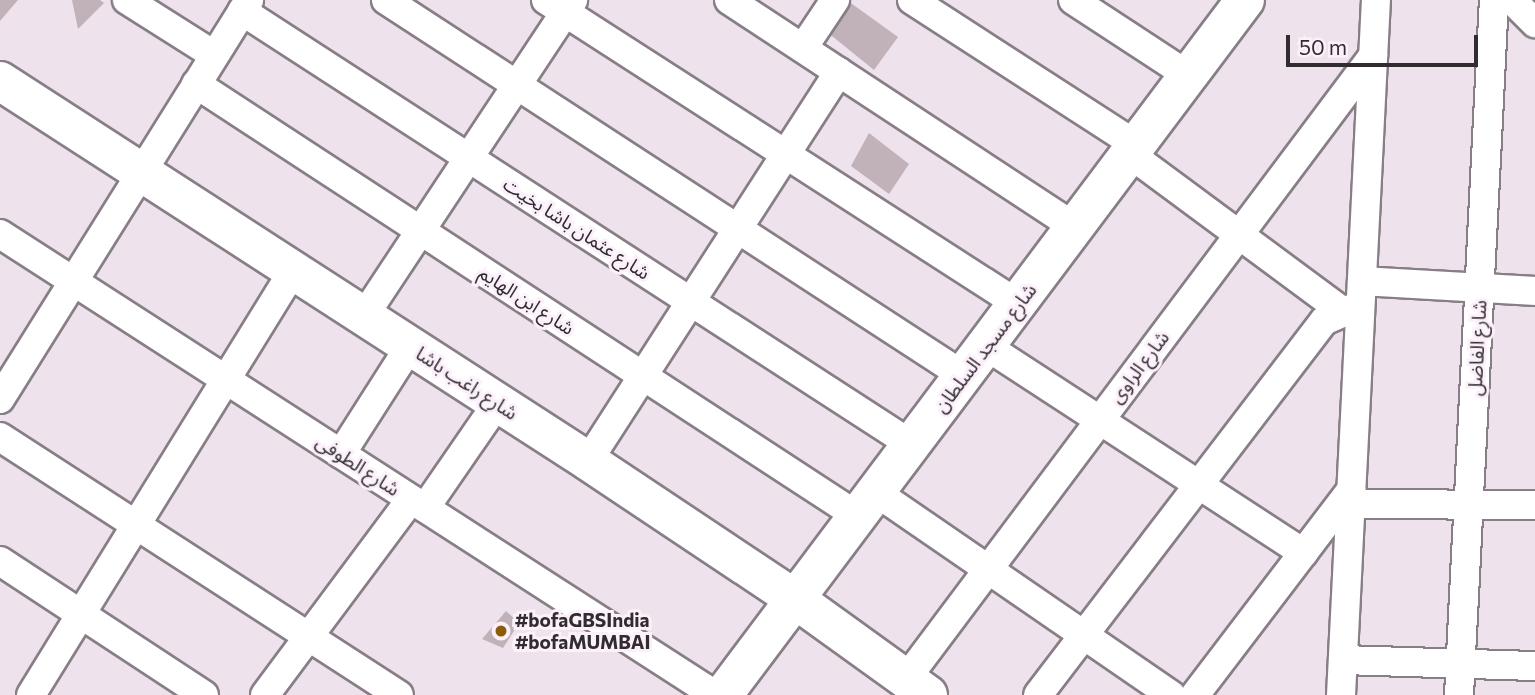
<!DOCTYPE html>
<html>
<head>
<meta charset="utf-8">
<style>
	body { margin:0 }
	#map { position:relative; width:1535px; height:695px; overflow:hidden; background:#eee3ed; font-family:Commissioner,"Noto Sans Arabic",sans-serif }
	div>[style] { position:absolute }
	.building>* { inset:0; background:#c0b2b8 }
	.roads { filter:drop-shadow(2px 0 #887e87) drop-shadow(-2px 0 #887e87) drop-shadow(0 2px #887e87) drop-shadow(0 -2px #887e87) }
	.street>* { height:28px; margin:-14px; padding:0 14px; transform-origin:14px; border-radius:14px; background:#fff }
	.secondary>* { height:38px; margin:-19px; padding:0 19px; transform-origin:19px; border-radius:19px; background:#fff }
	.dots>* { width:19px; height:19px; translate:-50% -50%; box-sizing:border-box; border:4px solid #fcf0fb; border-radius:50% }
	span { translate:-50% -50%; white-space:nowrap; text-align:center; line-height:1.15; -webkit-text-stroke:6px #fcf0fb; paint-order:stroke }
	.street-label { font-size:19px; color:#302c30 }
	.poi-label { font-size:19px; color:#302c30; font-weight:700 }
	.left { translate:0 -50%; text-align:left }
	.scale { position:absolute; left:1286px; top:35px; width:192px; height:32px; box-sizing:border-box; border:4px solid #302c30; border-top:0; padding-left:9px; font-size:21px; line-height:24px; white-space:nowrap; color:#302c30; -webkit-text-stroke:5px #fcf0fb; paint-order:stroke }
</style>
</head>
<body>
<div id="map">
	<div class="building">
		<div style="clip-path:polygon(0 0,18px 0,0 21px)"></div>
		<div style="clip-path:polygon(72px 0,100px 0,104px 3px,78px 29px)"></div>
		<div style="clip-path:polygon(848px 1px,898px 37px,874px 70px,827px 32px)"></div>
		<div style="clip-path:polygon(869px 133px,909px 164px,889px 194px,851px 166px)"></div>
		<div style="clip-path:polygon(506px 611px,519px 623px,503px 648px,482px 639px)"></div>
	</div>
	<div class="roads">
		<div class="street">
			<div style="left:127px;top:0;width:103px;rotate:32.3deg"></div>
			<div style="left:386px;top:0;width:690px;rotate:33.04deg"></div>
			<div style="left:546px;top:0;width:561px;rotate:32.78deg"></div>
			<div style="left:729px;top:0;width:414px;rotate:33.3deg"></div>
			<div style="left:912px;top:0;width:267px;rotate:32.9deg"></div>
			<div style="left:1073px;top:0;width:139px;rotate:33.2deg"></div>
			<div style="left:1512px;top:0;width:33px;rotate:45deg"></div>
			<div style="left:242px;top:11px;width:798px;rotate:32.93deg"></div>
			<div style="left:803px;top:48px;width:58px;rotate:-56.3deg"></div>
			<div style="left:196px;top:84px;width:792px;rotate:33.15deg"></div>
			<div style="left:1130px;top:154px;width:262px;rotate:36.5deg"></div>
			<div style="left:0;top:234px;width:851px;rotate:32.81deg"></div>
			<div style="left:1362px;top:281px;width:173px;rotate:3.3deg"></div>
			<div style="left:364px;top:316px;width:379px;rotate:-56.5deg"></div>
			<div style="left:986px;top:346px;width:379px;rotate:33.1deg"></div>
			<div style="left:0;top:399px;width:470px;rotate:-58deg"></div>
			<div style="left:0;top:437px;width:475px;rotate:32.9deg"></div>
			<div style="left:341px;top:454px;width:128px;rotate:-57.4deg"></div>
			<div style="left:588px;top:461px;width:463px;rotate:-57.2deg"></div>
			<div style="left:877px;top:493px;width:357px;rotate:34.5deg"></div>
			<div style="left:1351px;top:504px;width:184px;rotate:0.3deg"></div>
			<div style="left:425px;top:508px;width:129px;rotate:-55.4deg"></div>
			<div style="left:0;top:561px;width:244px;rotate:33.3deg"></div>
			<div style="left:1343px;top:660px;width:192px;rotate:1.8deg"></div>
			<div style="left:906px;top:679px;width:779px;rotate:-53.14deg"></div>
			<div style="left:31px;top:695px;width:498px;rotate:-58.3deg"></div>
			<div style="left:265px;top:695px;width:244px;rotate:-53.3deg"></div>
			<div style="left:1038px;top:695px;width:471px;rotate:-52.6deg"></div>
			<div style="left:1324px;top:321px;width:39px;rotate:-24deg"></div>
			<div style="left:1195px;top:695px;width:258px;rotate:-52.7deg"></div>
			<div style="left:1341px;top:695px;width:696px;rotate:-87.12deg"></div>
			<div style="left:1459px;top:695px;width:696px;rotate:-87.12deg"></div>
		</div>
		<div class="secondary">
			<div style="left:0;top:81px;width:700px;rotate:32.87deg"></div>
			<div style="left:588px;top:461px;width:249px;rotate:33.7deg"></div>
			<div style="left:795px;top:599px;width:164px;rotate:35.8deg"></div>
			<div style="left:723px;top:695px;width:869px;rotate:-53.09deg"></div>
		</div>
	</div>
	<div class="dots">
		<div style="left:501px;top:631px;background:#8d5e07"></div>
	</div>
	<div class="street-label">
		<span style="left:577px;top:228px;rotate:33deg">شارع عثمان باشا بخيت</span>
		<span style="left:527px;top:300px;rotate:33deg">شارع ابن الهايم</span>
		<span style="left:985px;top:348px;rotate:-53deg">شارع مسجد السلطان</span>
		<span style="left:1477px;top:348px;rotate:-87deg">شارع الفاضل</span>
		<span style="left:1139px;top:367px;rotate:-53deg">شارع الراوى</span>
		<span style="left:467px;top:383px;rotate:33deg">شارع راغب باشا</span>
		<span style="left:358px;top:465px;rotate:33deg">شارع الطوفى</span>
	</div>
	<div class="poi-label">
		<span class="left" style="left:515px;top:631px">#bofaGBSIndia<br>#bofaMUMBAI</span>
	</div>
	<div class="scale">50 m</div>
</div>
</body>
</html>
